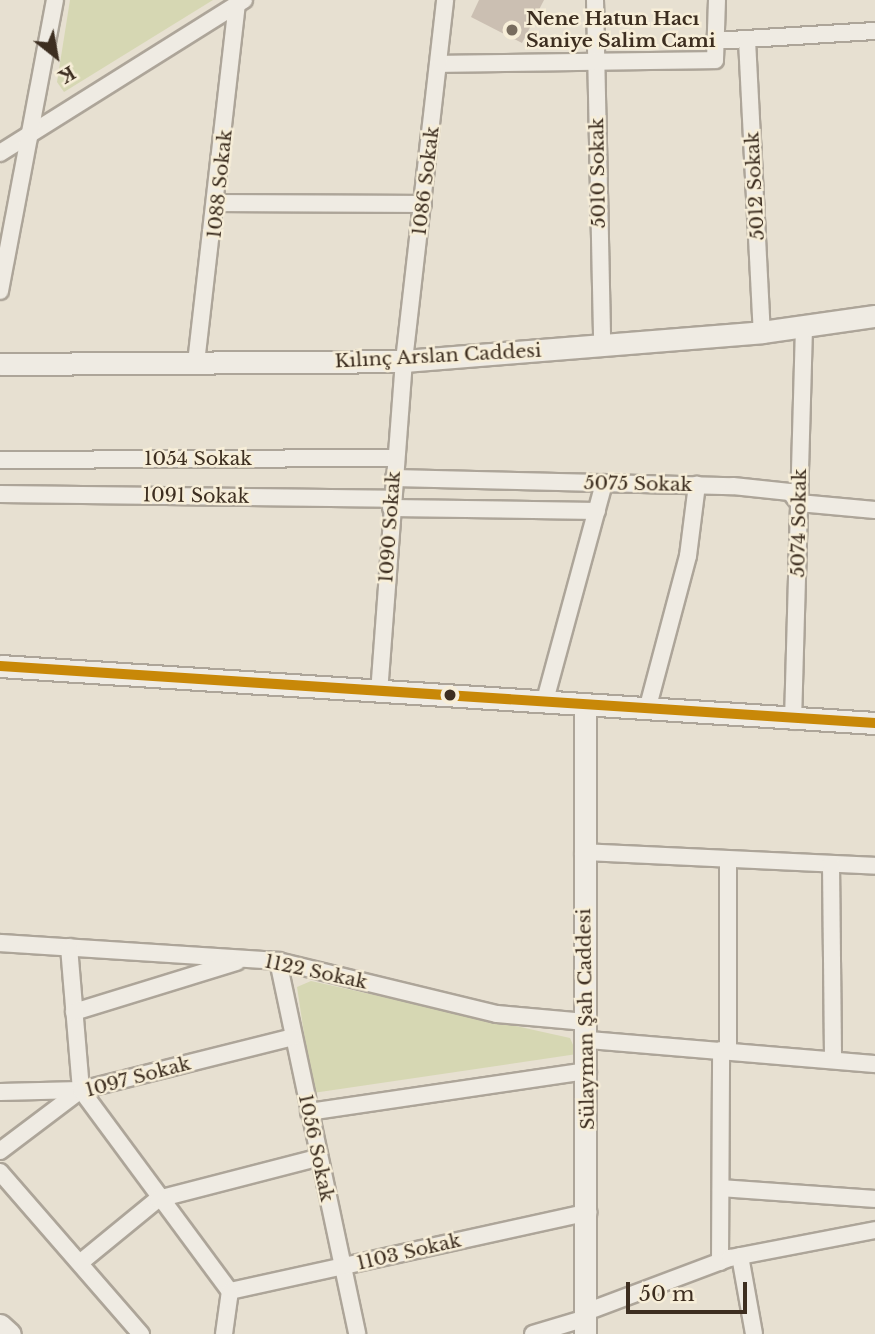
<!DOCTYPE html>
<html>
<head>
<meta charset="utf-8">
<style>
	body { margin:0 }
	#map { position:relative; width:875px; height:1334px; overflow:hidden; background:#e7e0d1; font-family:"Libre Baskerville",serif }
	div>[style] { position:absolute }
	.green>* { inset:0; background:#d6d7b3 }
	.building>* { inset:0; background:#cbbfb2 }
	.roads { filter:drop-shadow(2px 0 #ada599) drop-shadow(-2px 0 #ada599) drop-shadow(0 2px #ada599) drop-shadow(0 -2px #ada599) }
	.street>* { height:16px; margin:-8px; padding:0 8px; transform-origin:8px; border-radius:8px; background:#efebe3 }
	.secondary>* { height:21px; margin:-10.5px; padding:0 10.5px; transform-origin:10.5px; border-radius:10.5px; background:#efebe3 }
	.bus-1>* { height:10px; margin:-5px; padding:0 5px; transform-origin:5px; border-radius:5px; background:#c88808 }
	.dots>* { width:19px; height:19px; translate:-50% -50%; box-sizing:border-box; border:4px solid #f7eed8; border-radius:50% }
	span { translate:-50% -50%; white-space:nowrap; text-align:center; line-height:1.15; -webkit-text-stroke:5px #f7eed8; paint-order:stroke }
	.poi-label { font-size:19px; color:#3d2e20; font-weight:700 }
	.left { translate:0 -50%; text-align:left }
	.street-label { font-size:19px; color:#3d2e20 }
	.north { position:absolute; left:21px; top:21px; width:70px; height:70px; -webkit-text-stroke:5px #f7eed8; paint-order:stroke; rotate:149deg; font-size:19px; font-weight:700; line-height:28px; text-align:center; color:#3d2e20 }
	.north::after { content:''; display:block; margin:auto; width:24px; height:32px; background:#3d2e20; clip-path:polygon(50% 0,100% 100%,50% 72%,0 100%) }
	.scale { position:absolute; left:626px; top:1282px; width:121px; height:32px; box-sizing:border-box; border:4px solid #3d2e20; border-top:0; padding-left:9px; font-size:21px; line-height:24px; white-space:nowrap; color:#3d2e20; -webkit-text-stroke:5px #f7eed8; paint-order:stroke }
</style>
</head>
<body>
<div id="map">
	<div class="green">
		<div style="clip-path:polygon(70px 0,213px 0,64px 92px,57px 82px)"></div>
		<div style="clip-path:polygon(311px 981px,570px 1038px,577px 1054px,313px 1093px,297px 987px)"></div>
	</div>
	<div class="building">
		<div style="clip-path:polygon(479px 0,544px 0,522px 43px,471px 17px)"></div>
	</div>
	<div class="roads">
		<div class="street">
			<div style="left:595px;top:0;width:345px;rotate:88.8deg"></div>
			<div style="left:747px;top:40px;width:292px;rotate:87.1deg"></div>
			<div style="left:715px;top:41px;width:160px;rotate:-3.6deg"></div>
			<div style="left:440px;top:64px;width:275px;rotate:-0.8deg"></div>
			<div style="left:715px;top:60px;width:60px;rotate:-88.1deg"></div>
			<div style="left:0;top:153px;width:288px;rotate:-32.1deg"></div>
			<div style="left:219px;top:203px;width:204px;rotate:0.3deg"></div>
			<div style="left:0;top:291px;width:296px;rotate:-79.3deg"></div>
			<div style="left:196px;top:363px;width:361px;rotate:-83.5deg"></div>
			<div style="left:0;top:460px;width:396px;rotate:-0.3deg"></div>
			<div style="left:394px;top:478px;width:339px;rotate:1.4deg"></div>
			<div style="left:733px;top:486px;width:57px;rotate:6deg"></div>
			<div style="left:790px;top:492px;width:14px;rotate:51deg"></div>
			<div style="left:799px;top:503px;width:76px;rotate:5.3deg"></div>
			<div style="left:0;top:494px;width:392px;rotate:0.7deg"></div>
			<div style="left:391px;top:508px;width:206px;rotate:0.8deg"></div>
			<div style="left:379px;top:693px;width:333px;rotate:-85.7deg"></div>
			<div style="left:404px;top:361px;width:363px;rotate:-83.5deg"></div>
			<div style="left:544px;top:704px;width:229px;rotate:-74.8deg"></div>
			<div style="left:647px;top:710px;width:159px;rotate:-75.1deg"></div>
			<div style="left:688px;top:556px;width:72px;rotate:-82.8deg"></div>
			<div style="left:793px;top:721px;width:396px;rotate:-88.4deg"></div>
			<div style="left:583px;top:852px;width:292px;rotate:2.7deg"></div>
			<div style="left:831px;top:864px;width:196px;rotate:89.4deg"></div>
			<div style="left:0;top:943px;width:279px;rotate:3.7deg"></div>
			<div style="left:278px;top:961px;width:225px;rotate:13.6deg"></div>
			<div style="left:497px;top:1014px;width:89px;rotate:5.1deg"></div>
			<div style="left:69px;top:947px;width:144px;rotate:85.2deg"></div>
			<div style="left:81px;top:1090px;width:250px;rotate:53.5deg"></div>
			<div style="left:278px;top:961px;width:381px;rotate:78deg"></div>
			<div style="left:74px;top:1012px;width:170px;rotate:-17.1deg"></div>
			<div style="left:588px;top:1040px;width:288px;rotate:4.8deg"></div>
			<div style="left:728px;top:1051px;width:189px;rotate:-90deg"></div>
			<div style="left:0;top:1092px;width:81px;rotate:-1.4deg"></div>
			<div style="left:309px;top:1112px;width:282px;rotate:-8.4deg"></div>
			<div style="left:0;top:1151px;width:101px;rotate:-37deg"></div>
			<div style="left:81px;top:1090px;width:219px;rotate:-14deg"></div>
			<div style="left:0;top:1172px;width:215px;rotate:49deg"></div>
			<div style="left:721px;top:1188px;width:154px;rotate:4.1deg"></div>
			<div style="left:740px;top:1256px;width:79px;rotate:79.8deg"></div>
			<div style="left:81px;top:1262px;width:99px;rotate:-39.3deg"></div>
			<div style="left:158px;top:1199px;width:164px;rotate:-14.5deg"></div>
			<div style="left:720px;top:1262px;width:212px;rotate:-89.7deg"></div>
			<div style="left:230px;top:1291px;width:367px;rotate:-12.4deg"></div>
			<div style="left:586px;top:1312px;width:154px;rotate:-20.6deg"></div>
			<div style="left:730px;top:1258px;width:148px;rotate:-10.9deg"></div>
			<div style="left:224px;top:1334px;width:43px;rotate:-82.1deg"></div>
			<div style="left:533px;top:1334px;width:55px;rotate:-16.8deg"></div>
		</div>
		<div class="secondary">
			<div style="left:0;top:364px;width:404px;rotate:-0.4deg"></div>
			<div style="left:404px;top:361px;width:359px;rotate:-4.6deg"></div>
			<div style="left:762px;top:332px;width:114px;rotate:-8.1deg"></div>
			<div style="left:0;top:666px;width:877px;rotate:3.73deg"></div>
			<div style="left:0;top:1325px;width:13px;rotate:42deg"></div>
			<div style="left:585px;top:1334px;width:629px;rotate:-90deg"></div>
		</div>
	</div>
	<div class="bus-1">
		<div style="left:0;top:666px;width:877px;rotate:3.73deg"></div>
	</div>
	<div class="dots">
		<div style="left:512px;top:30px;background:#786c5e"></div>
		<div style="left:450px;top:695px;background:#3d2e20"></div>
	</div>
	<div class="poi-label">
		<span class="left" style="left:526px;top:30px">Nene Hatun Hacı<br>Saniye Salim Cami</span>
	</div>
	<div class="street-label">
		<span style="left:598px;top:173px;rotate:-91deg">5010 Sokak</span>
		<span style="left:426px;top:181px;rotate:-83deg">1086 Sokak</span>
		<span style="left:220px;top:184px;rotate:-84deg">1088 Sokak</span>
		<span style="left:755px;top:186px;rotate:-93deg">5012 Sokak</span>
		<span style="left:438px;top:356px;rotate:-3deg">Kılınç Arslan Caddesi</span>
		<span style="left:198px;top:459px">1054 Sokak</span>
		<span style="left:638px;top:484px;rotate:1deg">5075 Sokak</span>
		<span style="left:196px;top:496px;rotate:1deg">1091 Sokak</span>
		<span style="left:799px;top:523px;rotate:-89deg">5074 Sokak</span>
		<span style="left:390px;top:527px;rotate:-86deg">1090 Sokak</span>
		<span style="left:316px;top:972px;rotate:12deg">1122 Sokak</span>
		<span style="left:586px;top:1019px;rotate:-91deg">Sülayman Şah Caddesi</span>
		<span style="left:138px;top:1077px;rotate:-15deg">1097 Sokak</span>
		<span style="left:316px;top:1148px;rotate:78deg">1056 Sokak</span>
		<span style="left:409px;top:1252px;rotate:-13deg">1103 Sokak</span>
	</div>
	<div class="north">K</div>
	<div class="scale">50 m</div>
</div>
</body>
</html>
